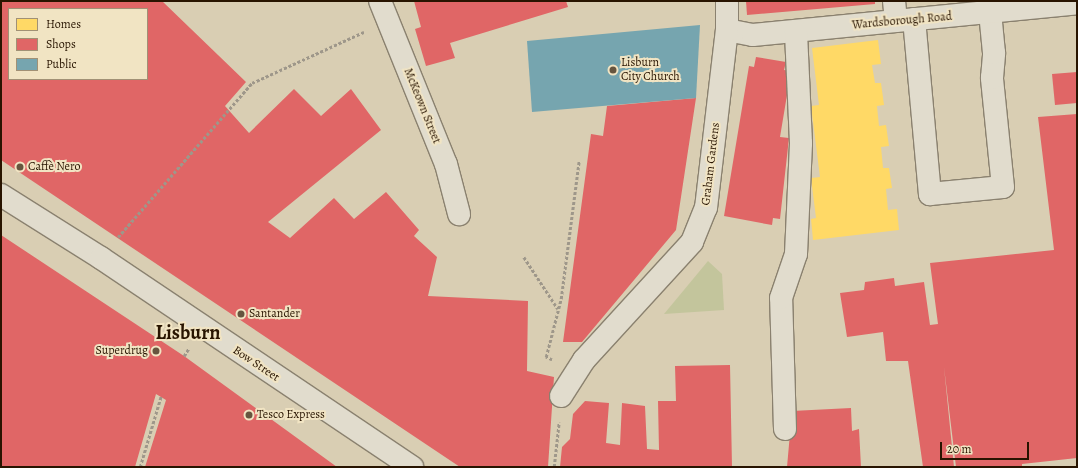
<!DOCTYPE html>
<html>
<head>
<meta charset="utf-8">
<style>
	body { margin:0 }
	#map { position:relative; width:1078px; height:468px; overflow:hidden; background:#d9ceb3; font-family:Alegreya,serif }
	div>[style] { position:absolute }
	.green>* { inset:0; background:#c3c59c }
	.homes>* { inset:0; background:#ffd966 }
	.shops>* { inset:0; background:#e06666 }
	.public>* { inset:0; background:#76a5af }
	.path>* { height:2.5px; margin-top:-1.25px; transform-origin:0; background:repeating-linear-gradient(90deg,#9e978a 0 3px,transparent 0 5px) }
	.roads { filter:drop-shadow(1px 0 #8a816f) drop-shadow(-1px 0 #8a816f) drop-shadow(0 1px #8a816f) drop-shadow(0 -1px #8a816f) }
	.minor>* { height:22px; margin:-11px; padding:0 11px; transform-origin:11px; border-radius:11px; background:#e1dccd }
	.dots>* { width:11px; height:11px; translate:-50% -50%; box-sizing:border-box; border:2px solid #f1e4c3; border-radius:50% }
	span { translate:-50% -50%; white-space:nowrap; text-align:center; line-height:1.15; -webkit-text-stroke:4px #f1e4c3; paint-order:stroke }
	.street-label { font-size:12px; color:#281400 }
	.poi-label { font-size:12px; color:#281400 }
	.left { translate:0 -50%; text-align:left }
	.right { translate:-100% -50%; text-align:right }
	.town-label { font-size:20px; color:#281400; font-weight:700 }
	.frame { position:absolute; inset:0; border:2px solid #281400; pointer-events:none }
	.legend { position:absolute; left:8px; top:8px; width:140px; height:72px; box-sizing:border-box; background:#f1e4c3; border:1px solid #a19175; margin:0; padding:5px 7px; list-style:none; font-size:12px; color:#281400 }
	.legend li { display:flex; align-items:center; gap:8px; height:20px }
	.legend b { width:20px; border:1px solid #a19175 }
	.scale { position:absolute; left:940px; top:442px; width:89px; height:18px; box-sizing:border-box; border:2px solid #281400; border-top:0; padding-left:5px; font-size:12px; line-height:14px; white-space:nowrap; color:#281400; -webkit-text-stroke:3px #f1e4c3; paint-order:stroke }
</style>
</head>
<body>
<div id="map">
	<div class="green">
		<div style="clip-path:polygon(708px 261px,722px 274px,724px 310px,664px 314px)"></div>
	</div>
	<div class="homes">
		<div style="clip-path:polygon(878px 40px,881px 64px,872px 65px,875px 83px,881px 83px,884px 105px,877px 106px,879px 126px,886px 125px,889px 146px,881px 147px,883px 168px,889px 168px,892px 188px,886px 189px,888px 210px,897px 209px,899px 230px,813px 240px,811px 219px,816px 218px,811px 178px,820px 177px,811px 106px,819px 105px,812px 48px)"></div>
	</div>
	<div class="shops">
		<div style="clip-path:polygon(evenodd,1px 1px,162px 1px,246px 82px,225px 106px,249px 133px,294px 89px,321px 116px,351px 89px,381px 130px,268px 222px,290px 238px,334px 198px,354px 219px,386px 192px,419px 230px,414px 236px,437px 257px,428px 296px,528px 301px,527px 371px,554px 377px,548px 467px,460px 467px,1px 160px,1px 1px,9px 9px,147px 9px,147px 79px,9px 79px,9px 9px)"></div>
		<div style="clip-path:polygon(414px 1px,566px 1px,568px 7px,450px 43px,455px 58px,426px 66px,415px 29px,421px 27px)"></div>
		<div style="clip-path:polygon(746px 1px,875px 1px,875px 4px,747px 15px)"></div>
		<div style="clip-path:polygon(756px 57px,786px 62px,784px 70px,791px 71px,780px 137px,789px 138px,780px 219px,773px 218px,772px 225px,724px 216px,749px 66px,754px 67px)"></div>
		<div style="clip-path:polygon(1077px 72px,1077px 103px,1055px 105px,1052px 74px)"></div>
		<div style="clip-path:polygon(696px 98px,676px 230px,582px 342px,563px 342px,591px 134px,603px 136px,607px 106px)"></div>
		<div style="clip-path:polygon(1077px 114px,1077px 458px,1022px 464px,1022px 467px,956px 467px,944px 367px,954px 467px,923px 467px,908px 361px,886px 361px,883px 332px,847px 337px,840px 293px,864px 290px,865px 282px,894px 278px,895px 286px,924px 282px,930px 325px,938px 324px,930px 263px,1054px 250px,1038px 117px)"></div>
		<div style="clip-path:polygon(1px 235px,184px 356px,337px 467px,145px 467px,166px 400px,156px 394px,135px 467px,1px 467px)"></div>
		<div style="clip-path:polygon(730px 365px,732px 467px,560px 467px,562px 447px,570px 439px,573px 414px,585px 401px,609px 403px,606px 443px,620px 445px,622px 403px,645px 406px,647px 449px,659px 450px,658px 401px,676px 401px,675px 366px)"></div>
		<div style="clip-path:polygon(851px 408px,852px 431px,859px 429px,861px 467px,787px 467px,792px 411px)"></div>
	</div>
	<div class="public">
		<div style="clip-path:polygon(700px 25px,696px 98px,532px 112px,527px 41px)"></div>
	</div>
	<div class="path">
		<div style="left:118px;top:237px;width:204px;rotate:-49deg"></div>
		<div style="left:252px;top:83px;width:123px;rotate:-24.5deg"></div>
		<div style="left:524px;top:257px;width:62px;rotate:56.8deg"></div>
		<div style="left:184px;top:356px;width:9px;rotate:-58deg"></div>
		<div style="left:552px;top:360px;width:7px;rotate:-153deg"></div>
		<div style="left:546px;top:357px;width:60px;rotate:-75.5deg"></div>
		<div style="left:561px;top:299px;width:139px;rotate:-82.6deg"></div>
		<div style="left:140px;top:467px;width:74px;rotate:-73.5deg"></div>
		<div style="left:554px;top:467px;width:45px;rotate:-83.7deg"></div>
	</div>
	<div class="roads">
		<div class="minor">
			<div style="left:380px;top:1px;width:176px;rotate:68deg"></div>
			<div style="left:446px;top:164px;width:52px;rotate:75.4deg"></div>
			<div style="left:894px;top:1px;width:20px;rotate:84deg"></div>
			<div style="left:914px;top:19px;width:176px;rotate:84.8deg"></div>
			<div style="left:930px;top:194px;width:73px;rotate:-5.5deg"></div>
			<div style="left:1003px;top:187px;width:110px;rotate:-95.8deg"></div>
			<div style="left:992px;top:78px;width:25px;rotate:-85deg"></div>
			<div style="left:994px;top:53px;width:41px;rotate:-95.6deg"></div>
			<div style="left:727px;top:30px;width:26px;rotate:11deg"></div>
			<div style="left:753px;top:35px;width:326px;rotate:-5.6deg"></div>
			<div style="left:1px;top:195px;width:118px;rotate:32.2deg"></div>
			<div style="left:101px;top:258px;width:375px;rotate:33.9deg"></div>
			<div style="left:561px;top:396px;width:43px;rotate:-57.4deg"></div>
			<div style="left:584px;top:360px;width:160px;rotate:-47.5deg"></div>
			<div style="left:692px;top:242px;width:37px;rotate:-68deg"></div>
			<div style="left:706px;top:208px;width:179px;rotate:-83.3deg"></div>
			<div style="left:727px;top:30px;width:29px;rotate:-90deg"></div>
			<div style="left:785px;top:429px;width:131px;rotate:-91.7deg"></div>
			<div style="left:781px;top:298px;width:46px;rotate:-71.2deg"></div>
			<div style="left:796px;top:254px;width:111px;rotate:-87.4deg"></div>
			<div style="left:801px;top:143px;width:112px;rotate:-92.6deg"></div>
		</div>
	</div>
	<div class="dots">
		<div style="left:613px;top:70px;background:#66553f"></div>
		<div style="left:20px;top:167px;background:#66553f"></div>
		<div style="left:241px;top:314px;background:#66553f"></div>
		<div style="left:156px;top:351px;background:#66553f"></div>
		<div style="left:249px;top:415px;background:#66553f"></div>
	</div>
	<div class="street-label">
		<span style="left:902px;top:21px;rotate:-5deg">Wardsborough Road</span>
		<span style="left:422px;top:106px;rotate:68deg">McKeown Street</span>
		<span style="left:711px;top:164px;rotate:-83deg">Graham Gardens</span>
		<span style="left:256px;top:364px;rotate:34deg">Bow Street</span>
	</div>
	<div class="poi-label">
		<span class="left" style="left:621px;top:70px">Lisburn<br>City Church</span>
		<span class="left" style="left:28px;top:167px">Caffè Nero</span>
		<span class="left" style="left:249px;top:314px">Santander</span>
		<span class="right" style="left:148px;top:351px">Superdrug</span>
		<span class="left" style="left:257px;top:415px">Tesco Express</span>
	</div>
	<div class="town-label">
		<span style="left:188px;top:332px">Lisburn</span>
	</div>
	<div class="frame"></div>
	<ul class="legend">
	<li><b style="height:11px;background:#ffd966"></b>Homes</li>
	<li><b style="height:11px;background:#e06666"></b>Shops</li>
	<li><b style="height:11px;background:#76a5af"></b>Public</li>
	</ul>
	<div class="scale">20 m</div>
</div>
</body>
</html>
